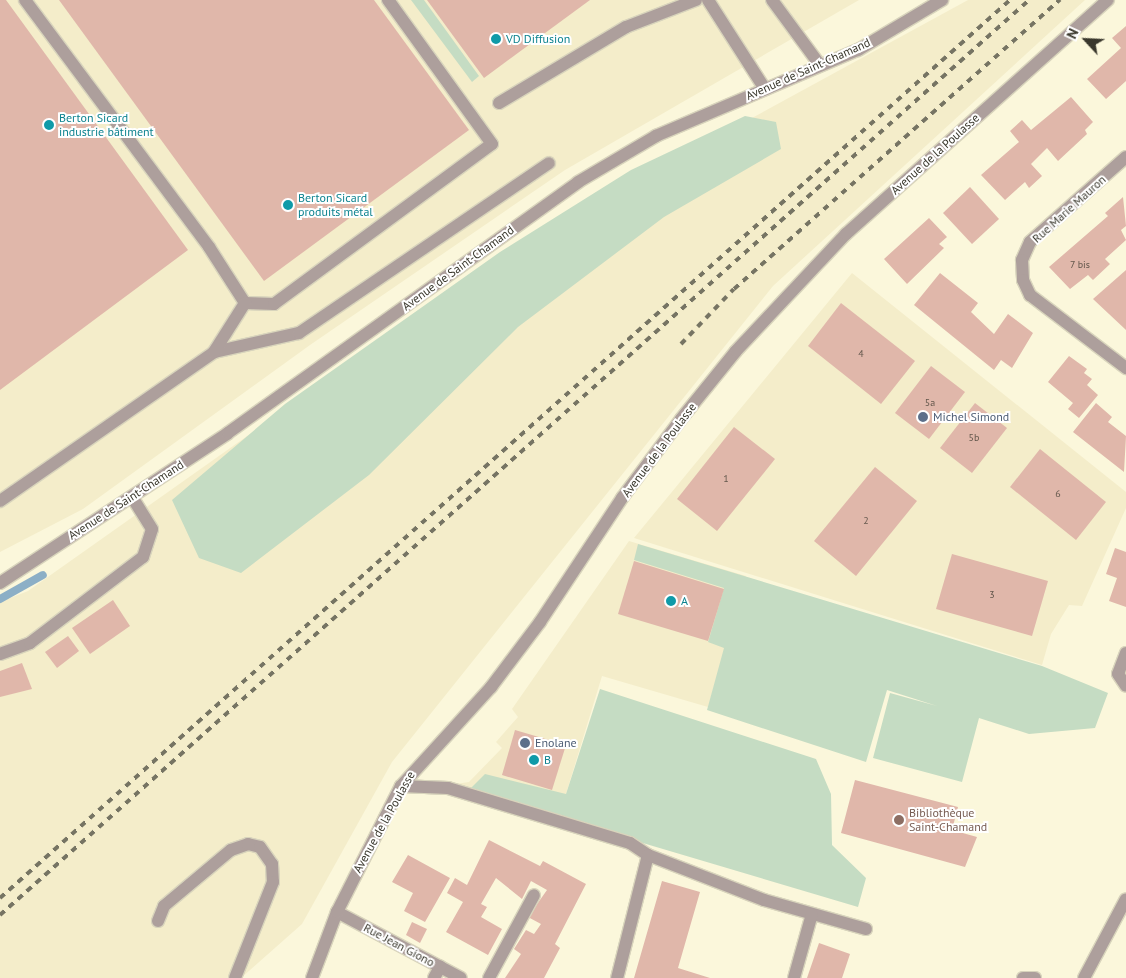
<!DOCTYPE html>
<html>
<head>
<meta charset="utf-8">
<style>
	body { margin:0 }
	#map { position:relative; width:1126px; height:978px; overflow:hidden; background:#fbf7db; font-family:"PT Sans",sans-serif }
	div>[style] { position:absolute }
	.built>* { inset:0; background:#f4edca }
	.green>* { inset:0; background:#c5dcc3 }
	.stream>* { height:8px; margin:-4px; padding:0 4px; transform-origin:4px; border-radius:4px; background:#8cafc6 }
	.building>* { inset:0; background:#e0b7aa }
	.roads { filter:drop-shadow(1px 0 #d8d4bc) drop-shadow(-1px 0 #d8d4bc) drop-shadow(0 1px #d8d4bc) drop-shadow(0 -1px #d8d4bc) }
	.service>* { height:12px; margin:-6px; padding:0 6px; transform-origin:6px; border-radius:6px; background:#ad9f9c }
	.minor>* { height:12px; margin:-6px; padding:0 6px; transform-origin:6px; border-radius:6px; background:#ad9f9c }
	.tertiary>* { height:12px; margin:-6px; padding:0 6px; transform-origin:6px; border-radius:6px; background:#ad9f9c }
	.rail>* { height:4px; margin-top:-2px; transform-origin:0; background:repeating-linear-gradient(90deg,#767463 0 6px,transparent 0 12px) }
	.dots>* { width:14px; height:14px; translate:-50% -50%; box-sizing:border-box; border:2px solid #fff; border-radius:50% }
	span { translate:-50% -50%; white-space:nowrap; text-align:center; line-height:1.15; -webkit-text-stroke:4px #fff; paint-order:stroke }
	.number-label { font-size:10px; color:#63574c }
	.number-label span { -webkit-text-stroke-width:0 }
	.culture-label { font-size:12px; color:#0d838f }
	.left { translate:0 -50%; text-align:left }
	.street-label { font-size:12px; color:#39372c }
	.service-label { font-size:12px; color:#4e5e75 }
	.education-label { font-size:12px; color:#785e54 }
	.north { position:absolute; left:1061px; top:15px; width:50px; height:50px; -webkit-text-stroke:4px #fff; paint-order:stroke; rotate:295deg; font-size:14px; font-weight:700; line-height:20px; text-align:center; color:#39372c }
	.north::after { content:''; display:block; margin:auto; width:18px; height:22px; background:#39372c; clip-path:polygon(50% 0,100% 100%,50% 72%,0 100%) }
</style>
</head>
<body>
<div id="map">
	<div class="built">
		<div style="clip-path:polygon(0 0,859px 0,565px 170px,310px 345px,83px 509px,0 552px)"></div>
		<div style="clip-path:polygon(968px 0,1085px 0,773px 286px,392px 762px,302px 924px,241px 978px,0 978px,0 602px,28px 591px,342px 369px,752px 118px)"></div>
		<div style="clip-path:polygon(852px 273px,1126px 492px,1126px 508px,1082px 606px,1069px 605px,1051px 634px,1042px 665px,634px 538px)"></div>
		<div style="clip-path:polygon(629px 541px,746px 576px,708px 707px,602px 676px,559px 817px,449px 785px,469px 782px,502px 748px,496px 742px,518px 717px,512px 709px)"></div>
	</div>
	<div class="green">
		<div style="clip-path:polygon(411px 0,424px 0,479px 76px,472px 82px)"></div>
		<div style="clip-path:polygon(745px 116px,776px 122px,781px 149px,664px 217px,518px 327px,369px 475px,241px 573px,199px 558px,172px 500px,285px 404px,500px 252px,631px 170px)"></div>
		<div style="clip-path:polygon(638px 544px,1042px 666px,1108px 693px,1095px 728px,1029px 734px,979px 718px,962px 782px,873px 758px,890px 693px,937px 706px,887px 690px,866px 762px,707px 710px,724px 648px,708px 642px,724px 588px,634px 560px)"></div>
		<div style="clip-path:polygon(600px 689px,816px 759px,831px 794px,832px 845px,866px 878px,858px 907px,468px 791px,485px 774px,566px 794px)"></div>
	</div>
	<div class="stream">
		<div style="left:0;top:599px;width:49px;rotate:-29.2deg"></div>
	</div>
	<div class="building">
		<div style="clip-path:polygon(0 0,6px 0,188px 250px,0 390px)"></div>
		<div style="clip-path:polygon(59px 0,374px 0,469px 130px,264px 281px)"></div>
		<div style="clip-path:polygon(427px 0,590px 0,484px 78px)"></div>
		<div style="clip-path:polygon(1126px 26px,1126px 81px,1106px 99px,1087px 79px,1121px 48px,1112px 38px)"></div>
		<div style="clip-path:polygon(1071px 97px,1093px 122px,1085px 130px,1087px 134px,1058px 161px,1047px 148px,1031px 164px,1042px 176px,1029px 188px,1025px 182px,1005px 200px,981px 175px,1019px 142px,1010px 131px,1022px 120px,1031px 130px)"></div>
		<div style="clip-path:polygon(970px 187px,999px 219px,972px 244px,943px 213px)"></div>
		<div style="clip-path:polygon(1123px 197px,1126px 226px,1121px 230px,1126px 240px,1105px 259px,1110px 264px,1093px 280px,1088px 275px,1070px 289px,1049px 267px,1108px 216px,1105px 213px)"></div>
		<div style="clip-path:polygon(929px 218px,947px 237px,939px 244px,944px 248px,907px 284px,884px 259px)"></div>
		<div style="clip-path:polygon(1126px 270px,1126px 330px,1093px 299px)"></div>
		<div style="clip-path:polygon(940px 273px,978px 303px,971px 312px,994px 334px,1008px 314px,1033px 333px,1012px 368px,1001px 360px,994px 370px,914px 305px)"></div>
		<div style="clip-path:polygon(841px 303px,915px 361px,881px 404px,808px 346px)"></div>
		<div style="clip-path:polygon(1069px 356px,1087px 369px,1084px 373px,1092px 379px,1087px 385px,1098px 395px,1079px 418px,1068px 409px,1073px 403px,1048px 382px)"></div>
		<div style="clip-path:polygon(931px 366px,965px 392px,929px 439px,895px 413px)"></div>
		<div style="clip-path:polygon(975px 403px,1007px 428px,972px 473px,940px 448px)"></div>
		<div style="clip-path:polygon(1096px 403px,1112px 417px,1108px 422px,1126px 436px,1124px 472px,1073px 432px)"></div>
		<div style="clip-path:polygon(734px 427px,775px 459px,717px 531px,677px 499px)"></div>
		<div style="clip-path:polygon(1040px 449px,1106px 502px,1076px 540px,1010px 487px)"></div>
		<div style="clip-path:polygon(875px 467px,917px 501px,856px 576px,814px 541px)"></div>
		<div style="clip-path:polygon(1115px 548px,1126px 552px,1126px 607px,1109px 601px,1117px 578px,1106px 574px)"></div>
		<div style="clip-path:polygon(952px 554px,1048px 581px,1032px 636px,936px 609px)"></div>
		<div style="clip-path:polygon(634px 561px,724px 589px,708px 641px,618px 614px)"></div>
		<div style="clip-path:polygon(113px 600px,130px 626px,90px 654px,72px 628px)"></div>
		<div style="clip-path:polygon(68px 636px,79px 651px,57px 668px,45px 652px)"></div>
		<div style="clip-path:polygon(22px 663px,32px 689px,0 697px,0 671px)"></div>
		<div style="clip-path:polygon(515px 730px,566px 745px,552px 790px,502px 775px)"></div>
		<div style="clip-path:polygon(855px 780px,958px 807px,952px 830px,977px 837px,965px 867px,841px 833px)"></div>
		<div style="clip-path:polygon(489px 840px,540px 866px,543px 861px,586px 884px,555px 944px,560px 948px,544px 978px,505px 978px,521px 954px,514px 949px,526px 930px,534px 934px,541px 924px,528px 917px,547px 890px,531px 881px,522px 899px,496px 878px,481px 904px,487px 907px,481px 917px,502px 929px,488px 955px,446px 932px,463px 902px,447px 893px,455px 878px,467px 885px)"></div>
		<div style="clip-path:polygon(408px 855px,450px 878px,425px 922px,404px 911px,413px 893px,392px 882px)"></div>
		<div style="clip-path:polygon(662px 881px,700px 892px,678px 968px,710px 978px,634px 978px)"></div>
		<div style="clip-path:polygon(412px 922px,427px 929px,420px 943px,406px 935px)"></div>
		<div style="clip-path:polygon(819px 943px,850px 954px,842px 978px,807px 978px)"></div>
	</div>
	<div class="roads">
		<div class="service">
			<div style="left:25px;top:0;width:308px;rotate:53.3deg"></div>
			<div style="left:209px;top:247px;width:67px;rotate:57.3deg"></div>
			<div style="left:245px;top:303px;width:29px;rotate:2deg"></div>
			<div style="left:274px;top:304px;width:270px;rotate:-36.3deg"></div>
			<div style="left:492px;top:144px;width:178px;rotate:-125.8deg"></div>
			<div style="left:708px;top:0;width:106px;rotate:57.4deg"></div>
			<div style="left:772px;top:0;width:81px;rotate:53.6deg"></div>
			<div style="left:499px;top:103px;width:148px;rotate:-30.9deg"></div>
			<div style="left:626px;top:27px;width:75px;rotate:-21.1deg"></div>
			<div style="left:214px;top:352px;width:87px;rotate:-12.6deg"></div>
			<div style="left:299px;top:333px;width:302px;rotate:-34.2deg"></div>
			<div style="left:0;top:501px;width:261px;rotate:-34.8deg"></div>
			<div style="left:214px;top:352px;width:58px;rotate:-57.7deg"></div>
			<div style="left:1126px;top:653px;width:22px;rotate:111deg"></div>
			<div style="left:1118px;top:674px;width:14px;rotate:56deg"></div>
			<div style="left:0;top:654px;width:32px;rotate:-20deg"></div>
			<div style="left:30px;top:643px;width:142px;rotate:-37.3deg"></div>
			<div style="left:143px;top:557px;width:29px;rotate:-72deg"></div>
			<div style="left:152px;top:529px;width:38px;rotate:-122deg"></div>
			<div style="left:401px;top:786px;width:47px;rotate:2.4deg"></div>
			<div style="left:448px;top:788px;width:190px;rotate:16.8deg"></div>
			<div style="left:630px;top:843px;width:22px;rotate:34deg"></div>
			<div style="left:648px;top:855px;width:127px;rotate:104.1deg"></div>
			<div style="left:648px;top:855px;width:124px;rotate:21.2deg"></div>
			<div style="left:764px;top:900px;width:106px;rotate:15.9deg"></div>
			<div style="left:158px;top:921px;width:16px;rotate:-68deg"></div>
			<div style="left:164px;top:906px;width:87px;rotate:-39.9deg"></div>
			<div style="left:231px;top:850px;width:18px;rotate:-19deg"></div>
			<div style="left:248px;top:844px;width:12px;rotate:14deg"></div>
			<div style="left:260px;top:847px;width:21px;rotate:55deg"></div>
			<div style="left:272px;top:864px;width:18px;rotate:87deg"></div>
			<div style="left:273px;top:882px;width:103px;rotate:111.6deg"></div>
			<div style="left:794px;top:978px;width:66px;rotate:-74.3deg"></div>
			<div style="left:1023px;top:978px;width:12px"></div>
		</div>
		<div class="minor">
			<div style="left:1126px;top:157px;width:128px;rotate:138.5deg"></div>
			<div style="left:1030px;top:242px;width:20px;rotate:114deg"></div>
			<div style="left:1022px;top:260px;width:20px;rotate:87deg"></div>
			<div style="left:1023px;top:280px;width:17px;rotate:65deg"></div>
			<div style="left:1030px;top:295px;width:121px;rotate:37.2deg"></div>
			<div style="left:0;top:583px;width:273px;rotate:-33.3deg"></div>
			<div style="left:228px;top:433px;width:431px;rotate:-35.6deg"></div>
			<div style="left:578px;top:182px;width:91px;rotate:-30.5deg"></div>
			<div style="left:656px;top:136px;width:220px;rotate:-23.1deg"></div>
			<div style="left:858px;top:50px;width:98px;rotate:-30.8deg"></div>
			<div style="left:337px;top:912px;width:140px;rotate:28deg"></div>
			<div style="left:434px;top:978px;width:13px;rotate:-61deg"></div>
			<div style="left:489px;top:978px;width:94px;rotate:-61.5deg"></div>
			<div style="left:1084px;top:978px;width:89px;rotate:-62deg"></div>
		</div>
		<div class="tertiary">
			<div style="left:312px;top:978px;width:71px;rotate:-69.3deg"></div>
			<div style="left:337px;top:912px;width:141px;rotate:-63.1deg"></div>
			<div style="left:401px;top:786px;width:134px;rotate:-47.7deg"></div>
			<div style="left:491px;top:687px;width:81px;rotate:-53deg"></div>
			<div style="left:540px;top:622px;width:149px;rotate:-56.5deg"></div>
			<div style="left:622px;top:498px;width:99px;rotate:-53.2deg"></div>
			<div style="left:681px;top:419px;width:87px;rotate:-51deg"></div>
			<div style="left:736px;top:351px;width:161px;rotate:-46.8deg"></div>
			<div style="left:846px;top:234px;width:351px;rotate:-41.8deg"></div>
		</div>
	</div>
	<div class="rail">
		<div style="left:681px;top:344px;width:76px;rotate:-46.1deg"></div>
		<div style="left:734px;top:289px;width:436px;rotate:-41.6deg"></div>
		<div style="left:0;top:898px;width:1351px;rotate:-41.64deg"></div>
		<div style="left:0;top:915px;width:1377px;rotate:-41.64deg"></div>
	</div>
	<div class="dots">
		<div style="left:496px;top:39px;background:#0f9aa8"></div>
		<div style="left:49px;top:125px;background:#0f9aa8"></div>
		<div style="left:288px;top:205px;background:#0f9aa8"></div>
		<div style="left:923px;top:417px;background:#5c6f8a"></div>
		<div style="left:671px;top:601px;background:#0f9aa8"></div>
		<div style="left:525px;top:743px;background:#5c6f8a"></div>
		<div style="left:534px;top:760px;background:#0f9aa8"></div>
		<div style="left:899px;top:820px;background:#8d6e63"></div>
	</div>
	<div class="number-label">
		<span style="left:1080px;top:265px">7 bis</span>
		<span style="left:861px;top:354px">4</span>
		<span style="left:930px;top:403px">5a</span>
		<span style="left:974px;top:438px">5b</span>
		<span style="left:726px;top:479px">1</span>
		<span style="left:1058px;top:494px">6</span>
		<span style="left:866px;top:521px">2</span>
		<span style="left:992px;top:595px">3</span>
	</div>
	<div class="culture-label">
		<span class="left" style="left:506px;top:39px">VD Diffusion</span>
		<span class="left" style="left:59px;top:125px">Berton Sicard<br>industrie bâtiment</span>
		<span class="left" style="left:298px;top:205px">Berton Sicard<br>produits métal</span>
		<span class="left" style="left:681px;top:601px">A</span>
		<span class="left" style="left:544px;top:760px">B</span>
	</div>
	<div class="street-label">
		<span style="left:808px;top:69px;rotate:-24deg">Avenue de Saint-Chamand</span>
		<span style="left:935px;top:154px;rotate:-42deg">Avenue de la Poulasse</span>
		<span style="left:1069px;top:209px;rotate:-42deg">Rue Marie Mauron</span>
		<span style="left:458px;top:268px;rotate:-36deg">Avenue de Saint-Chamand</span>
		<span style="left:659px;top:450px;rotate:-53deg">Avenue de la Poulasse</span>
		<span style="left:126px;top:500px;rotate:-33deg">Avenue de Saint-Chamand</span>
		<span style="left:384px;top:822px;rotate:-61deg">Avenue de la Poulasse</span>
		<span style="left:399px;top:945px;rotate:28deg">Rue Jean Giono</span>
	</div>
	<div class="service-label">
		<span class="left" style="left:933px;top:417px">Michel Simond</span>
		<span class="left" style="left:535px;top:743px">Enolane</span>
	</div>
	<div class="education-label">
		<span class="left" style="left:909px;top:820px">Bibliothèque<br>Saint-Chamand</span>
	</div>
	<div class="north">N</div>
</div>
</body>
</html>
